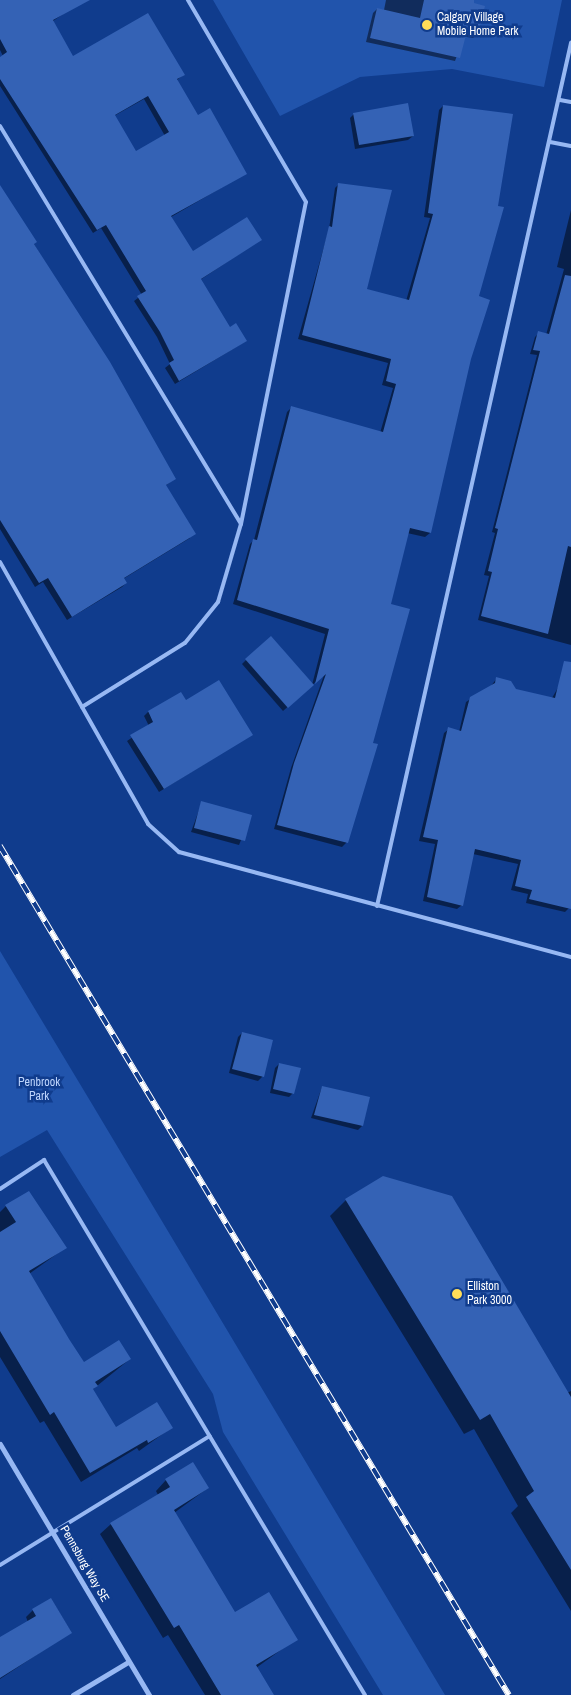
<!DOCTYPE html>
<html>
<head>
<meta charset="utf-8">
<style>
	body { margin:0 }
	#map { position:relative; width:571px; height:1695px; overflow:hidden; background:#103c8d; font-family:"Archivo Narrow",sans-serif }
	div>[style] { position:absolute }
	.green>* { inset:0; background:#2154ac }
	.shadow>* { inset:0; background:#0007 }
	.building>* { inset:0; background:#3462b5 }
	.lane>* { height:4px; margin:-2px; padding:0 2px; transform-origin:2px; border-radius:2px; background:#97b8f3 }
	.street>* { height:5px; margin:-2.5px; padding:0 2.5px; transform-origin:2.5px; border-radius:2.5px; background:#97b8f3 }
	.rail>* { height:5.5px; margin-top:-2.75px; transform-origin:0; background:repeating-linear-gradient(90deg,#103c8d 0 11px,#fff 0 22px); box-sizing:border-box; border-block:1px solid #fff }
	.dots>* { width:14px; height:14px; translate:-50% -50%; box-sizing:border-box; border:2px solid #103c8d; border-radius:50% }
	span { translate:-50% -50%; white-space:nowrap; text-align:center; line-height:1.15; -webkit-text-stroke:5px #103c8d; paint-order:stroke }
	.poi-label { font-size:12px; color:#fff }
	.left { translate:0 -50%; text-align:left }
	.park-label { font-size:12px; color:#bed5fd }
	.street-label { font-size:12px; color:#fff }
</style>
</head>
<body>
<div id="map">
	<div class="green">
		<div style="clip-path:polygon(213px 0,562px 0,544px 87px,452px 69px,360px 77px,280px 116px)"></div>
		<div style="clip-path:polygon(0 951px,92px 1104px,445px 1695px,383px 1695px,223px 1432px,213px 1394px,47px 1130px,0 1157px)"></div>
	</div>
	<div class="shadow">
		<div style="clip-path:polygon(evenodd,0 0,63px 0,69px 10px,53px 21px,73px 58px,183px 75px,177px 80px,197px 117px,245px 174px,171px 217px,193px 253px,260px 240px,200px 280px,229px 329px,246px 341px,175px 384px,165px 368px,170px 364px,157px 337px,134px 301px,142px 295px,101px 228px,93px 233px,0 86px,0 58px,3px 56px,0 50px,0 0,144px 99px,165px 136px,136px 153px,114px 116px,144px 99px)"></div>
		<div style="clip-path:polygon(386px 0,473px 0,477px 34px,473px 38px,464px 36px,455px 61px,366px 42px,373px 13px,377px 9px,384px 10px)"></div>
		<div style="clip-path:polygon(443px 106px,478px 297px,470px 358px,430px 533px,425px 537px,407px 533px,390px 604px,371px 743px,376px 745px,346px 843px,342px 847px,274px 829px,291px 768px,324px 675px,312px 685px,325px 634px,233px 604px,250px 544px,254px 540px,287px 412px,291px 408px,380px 433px,393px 388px,382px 385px,388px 363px,298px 339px,329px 229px,335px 188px,339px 184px,366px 290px,406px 301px,430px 218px,424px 217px,439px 110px)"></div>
		<div style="clip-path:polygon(354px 114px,413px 136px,408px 140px,355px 149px,350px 118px)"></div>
		<div style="clip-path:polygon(0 187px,174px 479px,165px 486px,190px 538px,123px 579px,126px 583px,122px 587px,67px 620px,43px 582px,35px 587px,0 529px)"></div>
		<div style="clip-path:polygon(571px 210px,571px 645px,478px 620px,489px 576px,484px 575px,495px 533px,492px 532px,537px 355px,530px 354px,535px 337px,539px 333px,546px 335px,564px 269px,557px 267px)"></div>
		<div style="clip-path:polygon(246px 660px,308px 689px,283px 711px,242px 664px)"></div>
		<div style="clip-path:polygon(571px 665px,569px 908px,565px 912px,526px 903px,528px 894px,511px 890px,518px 864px,473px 854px,462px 905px,457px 909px,423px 901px,435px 844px,419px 841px,444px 733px,449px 729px,459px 732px,466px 702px,491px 686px,497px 678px,515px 690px,552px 698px)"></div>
		<div style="clip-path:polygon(186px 702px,251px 735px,159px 792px,127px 741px,149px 726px,144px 716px,148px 712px)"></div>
		<div style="clip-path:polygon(202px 802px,251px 816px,239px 845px,191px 832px)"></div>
		<div style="clip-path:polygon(242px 1033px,271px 1041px,262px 1077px,258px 1081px,229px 1073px,238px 1037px)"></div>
		<div style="clip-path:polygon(279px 1064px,293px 1093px,289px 1097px,270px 1093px,275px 1068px)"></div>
		<div style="clip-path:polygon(322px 1087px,362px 1126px,358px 1130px,311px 1118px)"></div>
		<div style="clip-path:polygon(384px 1177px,567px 1393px,571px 1391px,571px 1611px,511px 1513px,518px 1506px,474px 1429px,464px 1434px,330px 1216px,346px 1200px)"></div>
		<div style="clip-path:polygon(6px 1206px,65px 1248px,29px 1274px,83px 1364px,130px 1359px,92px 1390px,115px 1428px,171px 1428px,139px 1451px,137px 1448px,81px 1482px,44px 1421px,40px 1423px,0 1357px,0 1212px)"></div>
		<div style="clip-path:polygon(166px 1480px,208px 1488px,174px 1513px,235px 1614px,296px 1639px,256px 1668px,273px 1695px,205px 1695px,168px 1635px,163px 1638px,100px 1534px,111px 1524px,158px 1495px,156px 1491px)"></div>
		<div style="clip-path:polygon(51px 1599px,71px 1632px,0 1679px,0 1638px,28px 1622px,26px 1617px,33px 1610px)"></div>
	</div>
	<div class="building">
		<div style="clip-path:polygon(evenodd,0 0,90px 0,53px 20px,73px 56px,148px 13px,185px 75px,177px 79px,198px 115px,210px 108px,247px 174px,171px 216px,193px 251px,247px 217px,262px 240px,201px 279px,230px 327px,236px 323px,247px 341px,179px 381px,169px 363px,174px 360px,160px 332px,137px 296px,146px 291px,106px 225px,97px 230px,0 79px,0 57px,7px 52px,0 39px,0 0,148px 96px,169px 132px,136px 151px,115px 115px,148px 96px)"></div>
		<div style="clip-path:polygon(424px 0,474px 0,474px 3px,485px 6px,478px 34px,467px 31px,460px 58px,370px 38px,377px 8px,420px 18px)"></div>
		<div style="clip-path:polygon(408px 103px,414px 136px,359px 145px,353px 113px)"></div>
		<div style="clip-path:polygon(443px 105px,513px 114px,498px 206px,504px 207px,479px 296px,490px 300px,471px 359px,431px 533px,410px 528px,391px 604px,410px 609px,373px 743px,378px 744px,348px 843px,277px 825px,294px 763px,326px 674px,315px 684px,329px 629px,237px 600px,253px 539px,257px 540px,291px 406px,383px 432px,396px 384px,386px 381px,391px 359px,302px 335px,329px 226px,332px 227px,338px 183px,392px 190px,367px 289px,409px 300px,433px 214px,428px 213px)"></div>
		<div style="clip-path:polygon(0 185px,37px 242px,34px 244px,110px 362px,176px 479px,166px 485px,196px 534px,124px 578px,127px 583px,72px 617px,48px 578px,39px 583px,0 520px)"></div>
		<div style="clip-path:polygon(565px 275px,571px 276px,571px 547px,568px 546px,548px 634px,481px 616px,492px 572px,488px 571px,498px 529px,495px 528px,540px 351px,533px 350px,538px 331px,549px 334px)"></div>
		<div style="clip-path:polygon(271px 636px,314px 685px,288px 708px,245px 659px)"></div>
		<div style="clip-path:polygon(564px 661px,571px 662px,571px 909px,529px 899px,532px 890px,515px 886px,521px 860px,475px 849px,463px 906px,427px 897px,438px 840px,423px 837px,448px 727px,461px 731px,470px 697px,495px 683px,496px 677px,511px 681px,516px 689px,555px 698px)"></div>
		<div style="clip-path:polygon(219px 680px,253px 735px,164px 789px,130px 735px,153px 722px,148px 711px,181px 692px,186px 700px)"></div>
		<div style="clip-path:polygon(201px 801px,252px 815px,245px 841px,194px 828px)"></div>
		<div style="clip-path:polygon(242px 1032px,273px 1040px,264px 1077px,232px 1069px)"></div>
		<div style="clip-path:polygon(279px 1063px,301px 1068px,294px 1094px,273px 1089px)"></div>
		<div style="clip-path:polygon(322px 1086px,370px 1097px,363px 1126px,314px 1115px)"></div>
		<div style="clip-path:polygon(383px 1176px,452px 1196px,571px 1397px,571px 1570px,526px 1497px,534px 1491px,490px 1414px,480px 1420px,345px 1199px)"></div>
		<div style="clip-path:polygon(29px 1191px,67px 1248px,29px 1271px,69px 1339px,84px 1362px,119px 1340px,131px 1359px,95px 1382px,98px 1386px,93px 1389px,116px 1427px,157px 1402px,173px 1428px,148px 1443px,147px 1440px,90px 1473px,54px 1412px,50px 1415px,0 1331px,0 1232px,16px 1222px,5px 1205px)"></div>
		<div style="clip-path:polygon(193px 1462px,209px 1488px,174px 1510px,235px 1612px,269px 1592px,298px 1640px,256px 1665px,274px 1695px,221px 1695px,179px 1625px,174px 1628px,110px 1523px,170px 1487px,165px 1479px)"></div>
		<div style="clip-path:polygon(51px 1598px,72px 1633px,0 1678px,0 1637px,36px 1616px,32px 1609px)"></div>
	</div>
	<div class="lane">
		<div style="left:560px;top:100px;width:11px;rotate:10deg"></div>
		<div style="left:0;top:126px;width:465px;rotate:58.8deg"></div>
		<div style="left:550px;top:142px;width:21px;rotate:11deg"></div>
		<div style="left:0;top:562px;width:301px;rotate:60.5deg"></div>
		<div style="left:148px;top:824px;width:42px;rotate:42.1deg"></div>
		<div style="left:179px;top:852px;width:406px;rotate:15deg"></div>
		<div style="left:82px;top:707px;width:121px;rotate:-31.9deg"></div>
		<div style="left:185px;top:643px;width:53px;rotate:-51.2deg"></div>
		<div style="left:218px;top:602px;width:81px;rotate:-73.6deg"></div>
		<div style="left:241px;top:524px;width:328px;rotate:-78.6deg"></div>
		<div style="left:306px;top:202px;width:234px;rotate:-120.3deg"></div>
		<div style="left:377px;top:906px;width:885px;rotate:-77.33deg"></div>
		<div style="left:0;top:1189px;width:53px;rotate:-33.4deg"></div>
		<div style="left:44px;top:1160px;width:624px;rotate:59.04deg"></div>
		<div style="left:0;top:1565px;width:246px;rotate:-31.6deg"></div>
	</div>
	<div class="street">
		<div style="left:0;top:1444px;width:292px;rotate:59.3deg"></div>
		<div style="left:73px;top:1695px;width:64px;rotate:-31deg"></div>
	</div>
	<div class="rail">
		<div style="left:0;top:846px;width:990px;rotate:59.06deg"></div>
	</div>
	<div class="dots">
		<div style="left:427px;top:25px;background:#ffdd58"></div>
		<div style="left:457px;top:1294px;background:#ffdd58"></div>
	</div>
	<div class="poi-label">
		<span class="left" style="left:437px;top:25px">Calgary Village<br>Mobile Home Park</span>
		<span class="left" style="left:467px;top:1294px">Elliston<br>Park 3000</span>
	</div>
	<div class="park-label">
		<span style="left:39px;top:1090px">Penbrook<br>Park</span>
	</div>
	<div class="street-label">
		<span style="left:84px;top:1564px;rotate:60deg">Pennsburg Way SE</span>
	</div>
</div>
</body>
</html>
